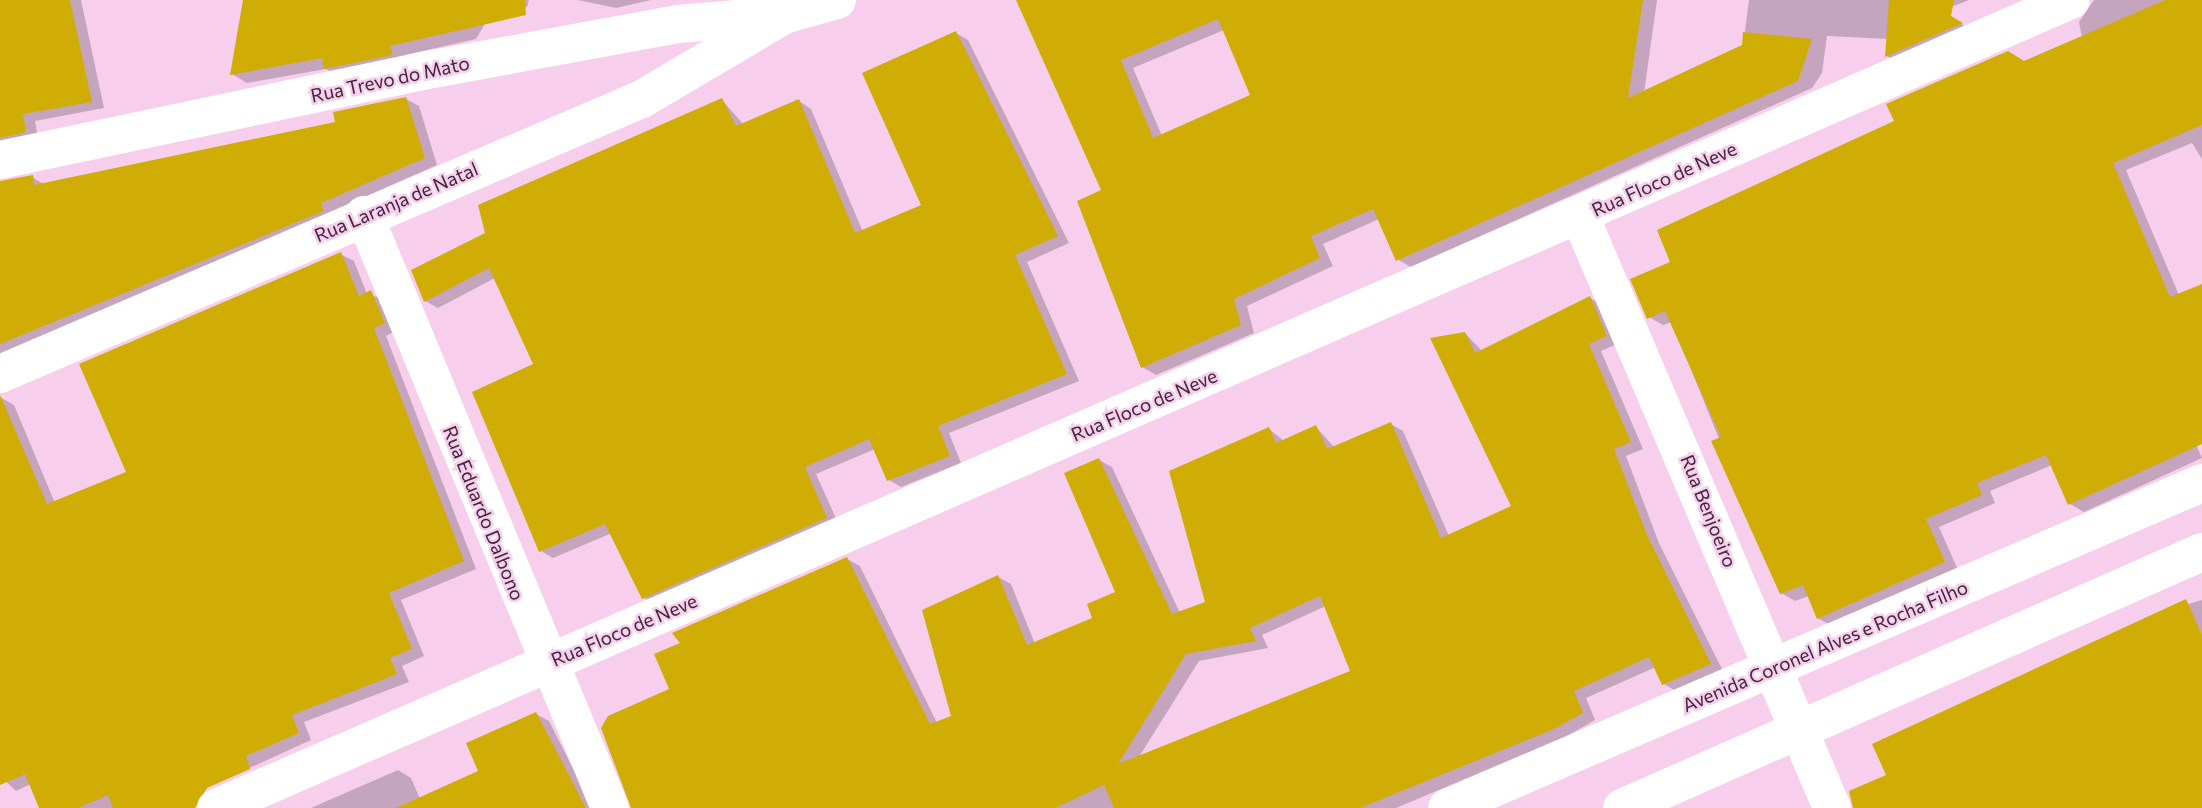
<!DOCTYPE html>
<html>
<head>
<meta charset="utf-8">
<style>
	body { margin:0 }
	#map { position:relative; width:2202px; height:808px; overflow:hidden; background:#f7cfed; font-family:Commissioner,sans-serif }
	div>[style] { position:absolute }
	.shadow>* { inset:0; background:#0003 }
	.building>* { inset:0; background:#cfad05 }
	.minor>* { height:38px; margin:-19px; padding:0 19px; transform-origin:19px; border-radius:19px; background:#fff }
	span { translate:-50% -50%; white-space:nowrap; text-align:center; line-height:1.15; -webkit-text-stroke:5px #f7cfed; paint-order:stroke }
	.street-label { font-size:19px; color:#40273b }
</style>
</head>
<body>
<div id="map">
	<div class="shadow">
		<div style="clip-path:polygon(0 0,81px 0,104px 108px,35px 121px,38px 139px,0 153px)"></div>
		<div style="clip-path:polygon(246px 0,529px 0,527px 7px,498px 1px,476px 39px,405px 55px,408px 64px,342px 77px,326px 69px,247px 83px,232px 74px)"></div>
		<div style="clip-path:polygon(578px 0,651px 0,616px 8px)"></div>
		<div style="clip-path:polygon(evenodd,1045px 0,1657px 0,1644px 93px,1743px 46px,1749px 0,1969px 0,1941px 11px,1974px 32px,1900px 64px,1887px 56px,1888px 39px,1827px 36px,1822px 73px,1812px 88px,1411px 267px,1397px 259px,1379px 219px,1323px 244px,1333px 266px,1247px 306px,1254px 333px,1156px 375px,1142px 367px,1103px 191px,1045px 0,1224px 30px,1253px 96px,1162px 136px,1133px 68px,1224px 30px)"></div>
		<div style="clip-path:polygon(2094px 0,2202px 0,2202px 159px,2192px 143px,2126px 170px,2179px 295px,2202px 286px,2202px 418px,2187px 424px,2202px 458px,2084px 512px,2070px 504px,2052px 465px,1990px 491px,1995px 503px,1939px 527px,1958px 570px,1832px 626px,1818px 618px,1809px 596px,1795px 601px,1781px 593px,1672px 322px,1663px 325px,1649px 317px,1673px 263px,2022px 62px,2082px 38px,2079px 22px)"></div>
		<div style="clip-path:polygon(956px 33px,968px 40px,1069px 243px,1027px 262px,1079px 381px,949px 433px,961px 463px,901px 487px,889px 480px,875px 449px,816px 474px,839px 525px,655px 605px,643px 597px,612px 533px,553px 558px,541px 551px,535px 365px,495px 278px,438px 308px,425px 301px,487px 234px,722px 100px,744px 125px,799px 101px,811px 109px,863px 232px,923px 206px)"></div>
		<div style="clip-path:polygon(406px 99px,419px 106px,437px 165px,0 357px,0 182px,32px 177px,45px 185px,337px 124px)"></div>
		<div style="clip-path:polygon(340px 254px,354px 261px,367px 294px,384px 299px,397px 330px,386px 336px,476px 569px,401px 600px,424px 656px,402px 666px,409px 682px,304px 722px,311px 740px,162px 808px,41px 808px,31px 784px,16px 791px,0 776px,0 397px,14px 405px,55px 503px,128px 472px)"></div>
		<div style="clip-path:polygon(evenodd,1590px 298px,1603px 305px,1619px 343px,1601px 351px,1643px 449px,1626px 456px,1659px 543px,1723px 671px,1676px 691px,1664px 684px,1656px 667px,1586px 698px,1595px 720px,1567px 736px,1396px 808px,631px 808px,683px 644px,847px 559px,860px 566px,937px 723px,953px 717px,998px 577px,1011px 584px,1035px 644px,1095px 619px,1118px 593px,1099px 460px,1112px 467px,1180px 613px,1207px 604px,1269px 429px,1284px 441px,1316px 427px,1335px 448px,1391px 424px,1403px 431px,1449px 536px,1514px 507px,1465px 333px,1482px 351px,1590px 298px,1326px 606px,1353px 672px,1139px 757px,1199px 661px,1268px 648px,1262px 635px,1326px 606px)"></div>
		<div style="clip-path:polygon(2202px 600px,2202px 808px,1863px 808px,1888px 776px,1874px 745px,2154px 614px)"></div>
		<div style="clip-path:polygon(536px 714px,549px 721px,593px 808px,311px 808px,398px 770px,411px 778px,420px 799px,481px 772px)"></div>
	</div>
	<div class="building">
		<div style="clip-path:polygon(0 0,70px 0,92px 102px,23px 114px,26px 132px,0 138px)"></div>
		<div style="clip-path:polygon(243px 0,525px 0,526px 15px,390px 46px,393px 55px,324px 69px,322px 58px,230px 75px)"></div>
		<div style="clip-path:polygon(evenodd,1016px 0,1643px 0,1628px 98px,1742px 45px,1743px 32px,1812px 39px,1798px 81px,1396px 261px,1373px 209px,1311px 236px,1320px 258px,1234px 299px,1241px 325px,1141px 368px,1077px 201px,1101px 190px,1016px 0,1218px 19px,1250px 95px,1153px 138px,1121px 60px,1218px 19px)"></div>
		<div style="clip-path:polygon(1889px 0,1954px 0,1951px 16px,1963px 23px,1885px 57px)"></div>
		<div style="clip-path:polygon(2165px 0,2202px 0,2202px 125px,2113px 163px,2170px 297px,2202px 284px,2202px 444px,2068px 505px,2046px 455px,1977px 483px,1982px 495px,1926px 519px,1945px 562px,1817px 619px,1803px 585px,1780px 594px,1711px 441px,1721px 437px,1665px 311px,1647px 319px,1630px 279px,1670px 262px,1657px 230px,1894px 121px,1886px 104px,2008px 51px,2024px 61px)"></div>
		<div style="clip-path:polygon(956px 31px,1058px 236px,1015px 255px,1067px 374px,938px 426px,950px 456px,887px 481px,869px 439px,805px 467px,827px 518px,642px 599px,605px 524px,539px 552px,472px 392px,533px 364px,489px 268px,424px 302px,411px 270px,485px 233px,478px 205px,722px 98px,736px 126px,799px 99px,855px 233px,921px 205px,862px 73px)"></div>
		<div style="clip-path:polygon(406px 97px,425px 158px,321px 203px,324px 211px,0 344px,0 181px,33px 175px,34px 185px,335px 122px,333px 112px)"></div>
		<div style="clip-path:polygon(341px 252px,359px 296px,371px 290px,385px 323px,374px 328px,464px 561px,389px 593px,412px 649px,390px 658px,397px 674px,292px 715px,299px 733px,246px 756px,250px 769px,207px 788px,195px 808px,113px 808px,108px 795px,78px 808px,39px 808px,25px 774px,0 785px,0 395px,47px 504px,126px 472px,79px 364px)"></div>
		<div style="clip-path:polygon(evenodd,1590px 296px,1607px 336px,1589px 344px,1631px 442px,1614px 449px,1647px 535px,1711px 664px,1662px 685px,1649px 657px,1574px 691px,1583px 713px,1554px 729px,1360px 808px,1114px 808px,1104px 785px,1055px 808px,631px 808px,601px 728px,608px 716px,669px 689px,654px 654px,680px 643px,672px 633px,847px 557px,930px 724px,951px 716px,922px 610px,998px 575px,1027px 645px,1092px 618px,1087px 604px,1115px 592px,1064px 473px,1099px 458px,1172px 614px,1205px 602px,1169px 471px,1269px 427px,1276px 443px,1316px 425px,1327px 449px,1391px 422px,1441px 538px,1511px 506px,1430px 338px,1465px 332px,1475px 353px,1590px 296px,1320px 596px,1350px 671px,1118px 764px,1186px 654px,1256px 641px,1250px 628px,1320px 596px)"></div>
		<div style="clip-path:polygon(2186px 599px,2202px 635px,2202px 808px,1853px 808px,1849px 791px,1886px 775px,1872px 744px)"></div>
		<div style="clip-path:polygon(536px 712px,586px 808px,396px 808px,478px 771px,466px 743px)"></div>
	</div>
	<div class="minor">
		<div style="left:0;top:160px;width:442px;rotate:-11.9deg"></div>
		<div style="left:433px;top:69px;width:249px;rotate:-10.4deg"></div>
		<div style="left:678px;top:24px;width:106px;rotate:-4.9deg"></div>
		<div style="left:784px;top:15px;width:55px;rotate:-15.8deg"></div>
		<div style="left:364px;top:215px;width:642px;rotate:67.47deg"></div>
		<div style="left:1580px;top:216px;width:643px;rotate:66.94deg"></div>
		<div style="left:0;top:374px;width:698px;rotate:-23.19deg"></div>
		<div style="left:642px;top:99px;width:165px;rotate:-30.6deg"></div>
		<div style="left:216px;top:808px;width:2023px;rotate:-23.54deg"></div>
		<div style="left:1447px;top:808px;width:822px;rotate:-23.29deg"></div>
		<div style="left:1622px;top:808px;width:634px;rotate:-23.82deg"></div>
	</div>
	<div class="street-label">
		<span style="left:390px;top:79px;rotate:-12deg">Rua Trevo do Mato</span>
		<span style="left:1664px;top:179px;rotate:-24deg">Rua Floco de Neve</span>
		<span style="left:396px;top:202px;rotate:-23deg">Rua Laranja de Natal</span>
		<span style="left:1144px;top:405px;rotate:-23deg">Rua Floco de Neve</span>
		<span style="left:1709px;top:511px;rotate:68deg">Rua Benjoeiro</span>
		<span style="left:484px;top:513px;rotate:68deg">Rua Eduardo Dalbono</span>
		<span style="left:624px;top:630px;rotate:-23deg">Rua Floco de Neve</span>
		<span style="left:1825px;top:646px;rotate:-23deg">Avenida Coronel Alves e Rocha Filho</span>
	</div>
</div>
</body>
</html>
